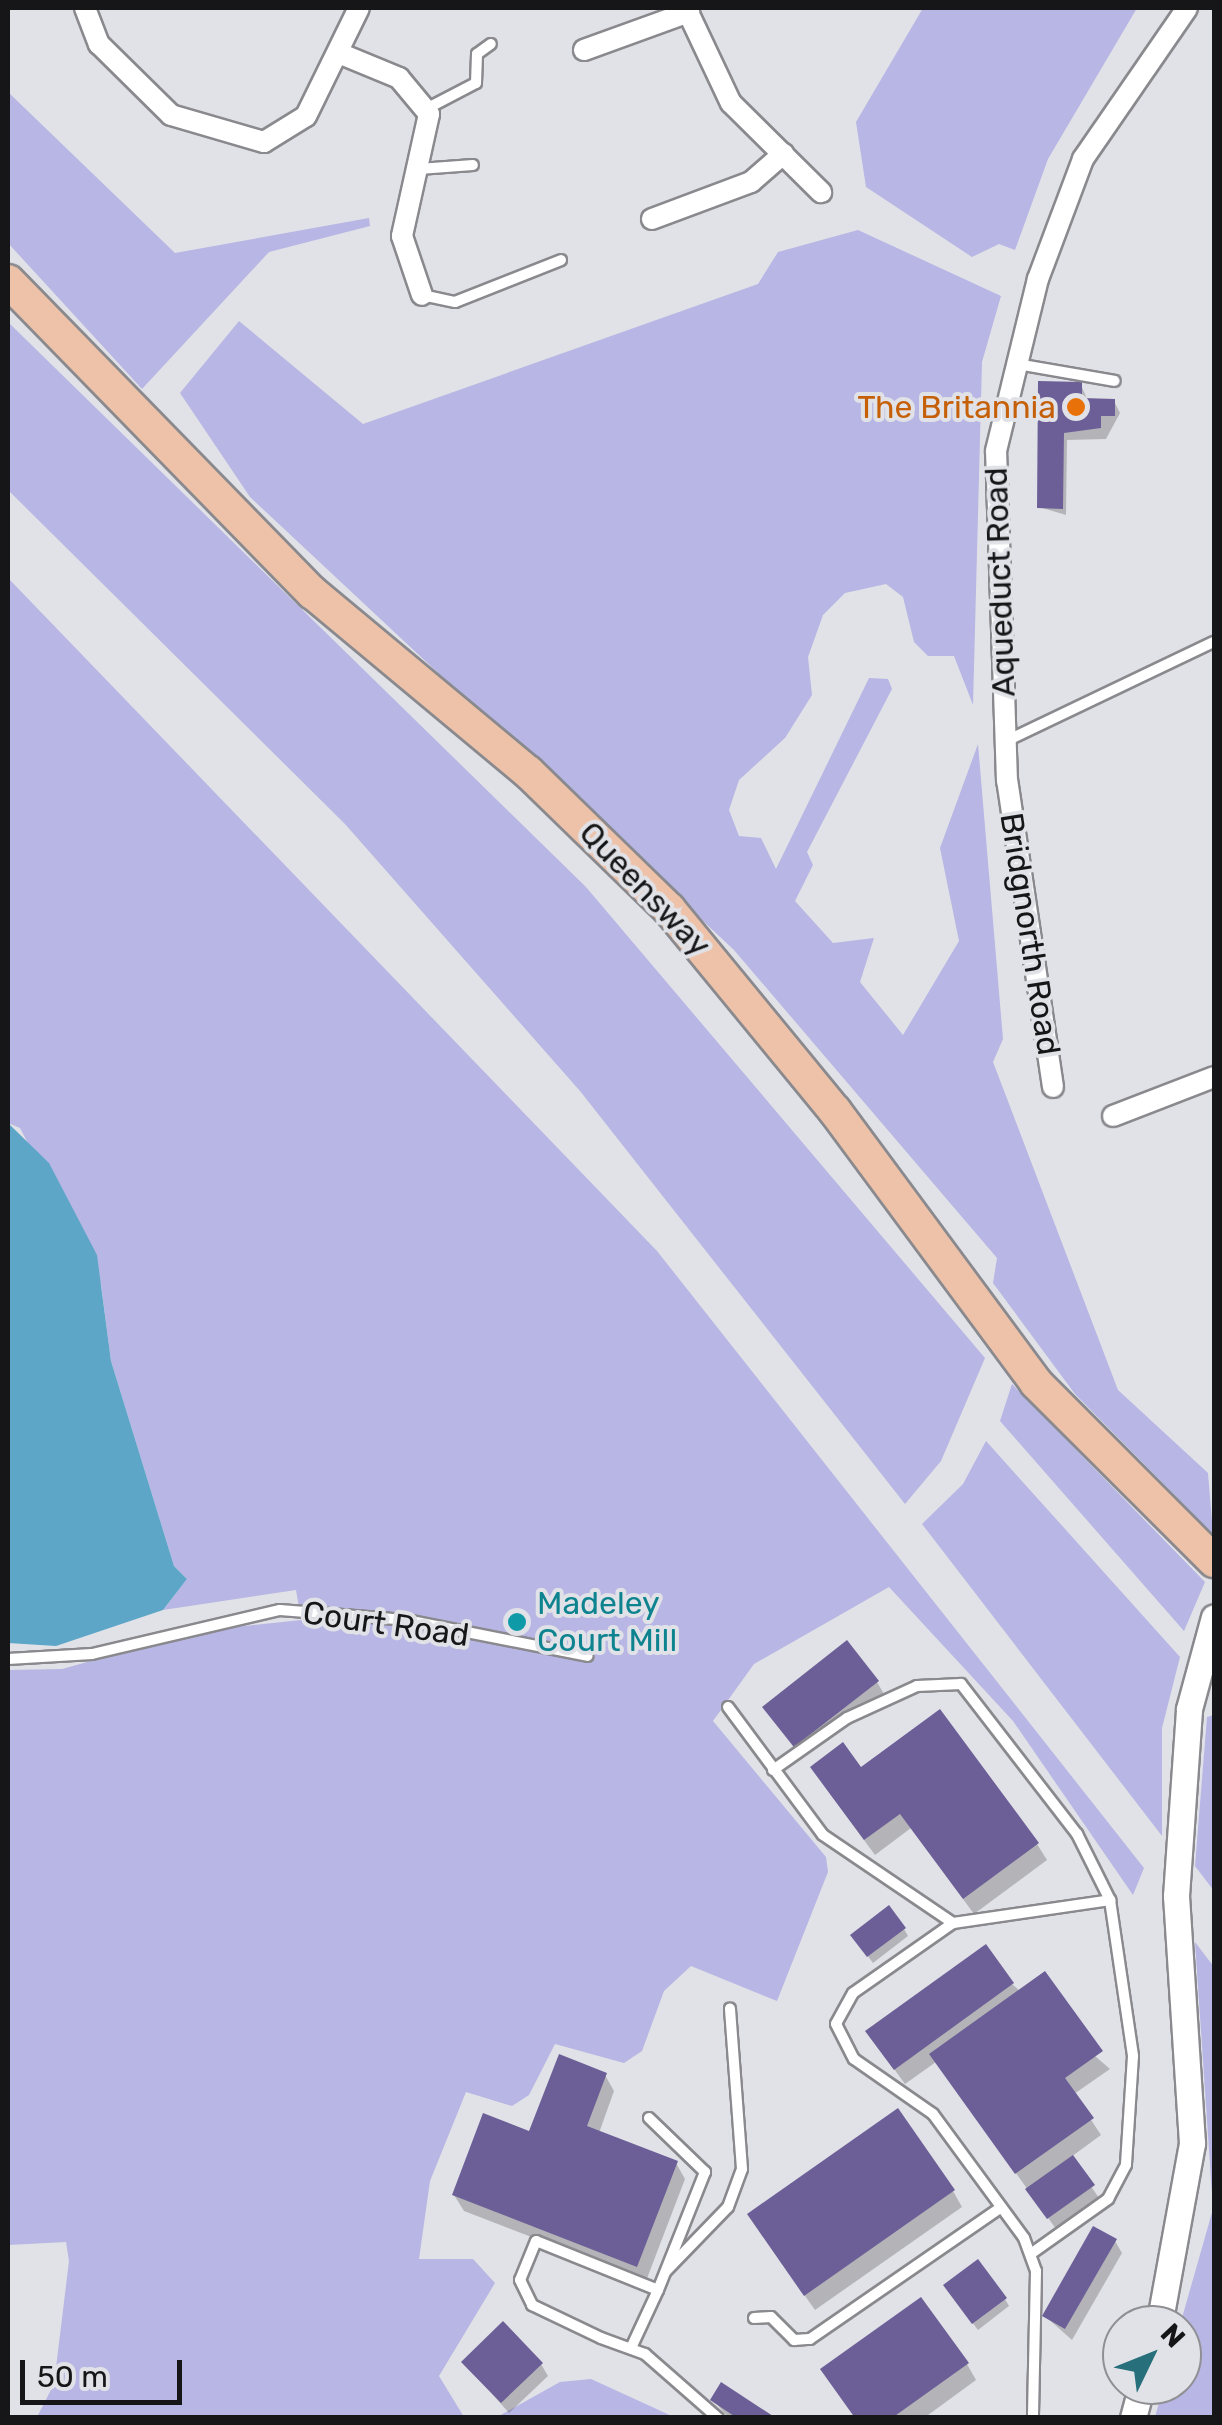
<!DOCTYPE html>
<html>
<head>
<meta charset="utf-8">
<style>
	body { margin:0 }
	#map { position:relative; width:1222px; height:2425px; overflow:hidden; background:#e1e2e7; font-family:Rubik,sans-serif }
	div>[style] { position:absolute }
	.green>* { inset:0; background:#b7b6e4 }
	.water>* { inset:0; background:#5ea6c8 }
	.shadow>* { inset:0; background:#0003 }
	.building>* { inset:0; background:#6c5f97 }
	.round { border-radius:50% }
	.roads { filter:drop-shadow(2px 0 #89898e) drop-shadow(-2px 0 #89898e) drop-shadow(0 2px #89898e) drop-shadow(0 -2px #89898e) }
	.service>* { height:10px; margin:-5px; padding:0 5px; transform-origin:5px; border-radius:5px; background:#fff }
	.minor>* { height:20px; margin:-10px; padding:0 10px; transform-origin:10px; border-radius:10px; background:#fff }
	.tertiary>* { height:25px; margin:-12.5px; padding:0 12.5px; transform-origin:12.5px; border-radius:12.5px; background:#fff }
	.primary>* { height:32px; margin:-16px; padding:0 16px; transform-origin:16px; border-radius:16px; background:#edc2a9 }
	.dots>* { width:28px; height:28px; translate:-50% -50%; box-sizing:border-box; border:5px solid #e1e2e7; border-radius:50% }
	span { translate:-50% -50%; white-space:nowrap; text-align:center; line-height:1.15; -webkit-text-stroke:8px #e1e2e7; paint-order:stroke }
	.food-label { font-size:32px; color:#c56008 }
	.right { translate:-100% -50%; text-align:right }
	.street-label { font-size:32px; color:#161618 }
	.culture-label { font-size:32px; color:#0d838f }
	.left { translate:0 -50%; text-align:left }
	.frame { position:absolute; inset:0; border:10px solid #161618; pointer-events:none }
	.north { position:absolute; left:1102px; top:2305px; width:100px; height:100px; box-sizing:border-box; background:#e1e2e7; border:2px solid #909094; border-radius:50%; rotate:47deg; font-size:28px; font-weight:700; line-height:40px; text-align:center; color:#161618 }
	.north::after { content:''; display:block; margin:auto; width:35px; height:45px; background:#276f7b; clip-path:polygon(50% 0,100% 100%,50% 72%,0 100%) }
	.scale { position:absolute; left:20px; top:2360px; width:162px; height:45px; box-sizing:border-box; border:5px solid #161618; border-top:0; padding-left:12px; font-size:30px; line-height:35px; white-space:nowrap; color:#161618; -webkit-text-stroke:8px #e1e2e7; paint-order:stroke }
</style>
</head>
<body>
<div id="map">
	<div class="green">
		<div style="clip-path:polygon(923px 8px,1137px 8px,1048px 159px,1015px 250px,999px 244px,972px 257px,866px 187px,856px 122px)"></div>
		<div style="clip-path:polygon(8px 92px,175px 253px,369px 218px,370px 226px,269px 252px,142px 389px,8px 243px)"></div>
		<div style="clip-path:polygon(858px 230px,1001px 296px,982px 362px,973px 705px,954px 656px,928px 656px,914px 642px,903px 597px,886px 584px,845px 593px,823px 615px,808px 657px,812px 695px,785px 738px,739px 780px,729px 810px,739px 836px,761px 838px,776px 869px,869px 678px,888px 679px,892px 689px,807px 852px,813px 865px,795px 901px,833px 943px,874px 938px,860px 982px,903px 1035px,959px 941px,940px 848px,978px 744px,1003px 1039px,993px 1062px,1118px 1390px,1208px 1473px,1213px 1534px,1075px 1394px,993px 1283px,997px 1258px,734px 950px,250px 497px,180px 393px,239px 321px,363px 424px,758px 284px,778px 252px)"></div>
		<div style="clip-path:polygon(8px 322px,586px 887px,985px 1358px,941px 1461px,905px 1504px,580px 1091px,345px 824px,8px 490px)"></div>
		<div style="clip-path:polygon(8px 578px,657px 1251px,1144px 1868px,1133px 1895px,1013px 1721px,889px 1587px,754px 1664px,713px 1721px,826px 1857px,828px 1872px,777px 2001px,691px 1966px,664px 1991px,642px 2051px,624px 2063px,555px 2044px,529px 2095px,512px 2106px,466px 2092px,430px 2181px,419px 2259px,473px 2259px,495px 2283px,439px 2376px,464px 2417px,37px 2417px,54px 2384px,69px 2261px,66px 2242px,8px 2245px,8px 1670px,62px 1669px,199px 1631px,301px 1620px,296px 1590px,163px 1610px,187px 1579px,174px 1566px,111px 1361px,101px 1284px,20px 1128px,8px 1123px)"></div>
		<div style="clip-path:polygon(1012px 1384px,1205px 1582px,1184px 1631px,1000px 1421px)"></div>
		<div style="clip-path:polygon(986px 1441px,1180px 1657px,1162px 1728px,1162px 1836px,922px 1524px,963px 1484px)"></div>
		<div style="clip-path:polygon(1214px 1715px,1214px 1891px,1195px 1866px,1207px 1717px)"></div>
		<div style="clip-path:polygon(1195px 1942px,1214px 1967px,1214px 2417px,1155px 2417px,1164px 2385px,1182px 2385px,1180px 2325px,1213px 2209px)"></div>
		<div style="clip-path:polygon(591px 2379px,674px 2417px,497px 2417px,560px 2382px)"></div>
	</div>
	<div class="water">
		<div style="clip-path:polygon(8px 1123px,49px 1163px,97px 1255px,111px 1361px,174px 1566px,187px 1579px,163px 1610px,56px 1646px,8px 1643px)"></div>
	</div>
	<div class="shadow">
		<div style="clip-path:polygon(1041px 384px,1081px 385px,1088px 401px,1114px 401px,1120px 413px,1106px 439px,1067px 440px,1066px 515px,1039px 507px)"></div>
		<div style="clip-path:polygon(519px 1618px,523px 1627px,518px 1630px,513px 1620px)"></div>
		<div style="clip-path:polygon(877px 1682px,884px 1694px,802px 1758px,772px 1719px)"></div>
		<div style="clip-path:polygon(861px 1771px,1037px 1844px,1047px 1860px,974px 1914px,911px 1828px,875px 1855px,822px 1783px)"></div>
		<div style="clip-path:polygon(904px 1929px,908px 1936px,873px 1963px,858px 1943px)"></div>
		<div style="clip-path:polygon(1012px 1984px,1110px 2069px,1074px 2094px,1101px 2135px,1071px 2157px,1099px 2198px,1056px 2229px,936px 2062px,905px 2084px,878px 2047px)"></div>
		<div style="clip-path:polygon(605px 2075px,614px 2091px,599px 2133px,676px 2163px,685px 2179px,646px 2281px,464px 2211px,454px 2195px)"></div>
		<div style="clip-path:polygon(953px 2191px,962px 2207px,815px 2310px,759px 2231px)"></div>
		<div style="clip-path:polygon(1115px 2241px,1122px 2253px,1072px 2340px,1045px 2316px)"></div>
		<div style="clip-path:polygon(950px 2293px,1005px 2299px,1009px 2306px,978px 2330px)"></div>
		<div style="clip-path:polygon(464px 2362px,541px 2364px,548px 2376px,509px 2413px)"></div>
		<div style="clip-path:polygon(967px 2364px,976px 2380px,924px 2418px,855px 2418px)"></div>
		<div style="clip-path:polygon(713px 2400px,771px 2418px,729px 2418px)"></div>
	</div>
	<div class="building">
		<div style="clip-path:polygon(1038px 381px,1082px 382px,1082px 398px,1115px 399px,1115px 416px,1101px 416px,1101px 428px,1064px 433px,1063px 509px,1037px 508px)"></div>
		<div class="round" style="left:509px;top:1613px;width:16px;height:16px"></div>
		<div style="clip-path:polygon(847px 1640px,879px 1681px,794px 1747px,762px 1707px)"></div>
		<div style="clip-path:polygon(940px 1709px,1039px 1843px,963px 1899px,900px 1814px,864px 1840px,810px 1767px,843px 1742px,861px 1767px)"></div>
		<div style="clip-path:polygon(889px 1905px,906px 1928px,867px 1957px,850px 1935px)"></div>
		<div style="clip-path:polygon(986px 1944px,1014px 1983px,894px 2070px,865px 2031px)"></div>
		<div style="clip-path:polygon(1045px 1971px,1103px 2051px,1065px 2078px,1094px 2118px,1015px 2174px,929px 2054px)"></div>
		<div style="clip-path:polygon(559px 2054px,607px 2073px,587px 2126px,678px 2161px,637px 2267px,452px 2195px,483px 2113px,529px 2131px)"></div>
		<div style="clip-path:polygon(898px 2108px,955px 2190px,804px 2296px,747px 2214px)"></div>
		<div style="clip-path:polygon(1073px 2155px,1095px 2185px,1047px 2219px,1025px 2189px)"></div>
		<div style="clip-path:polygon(1093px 2226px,1117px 2239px,1065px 2329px,1042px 2316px)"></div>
		<div style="clip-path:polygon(978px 2259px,1007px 2298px,972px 2324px,943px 2285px)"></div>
		<div style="clip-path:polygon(921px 2297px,969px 2363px,892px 2418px,855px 2418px,820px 2369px)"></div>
		<div style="clip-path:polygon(503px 2321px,543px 2363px,501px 2403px,461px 2362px)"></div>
		<div style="clip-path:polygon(721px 2382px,776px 2418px,737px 2418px,710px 2400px)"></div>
	</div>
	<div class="roads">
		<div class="service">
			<div style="left:426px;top:109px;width:56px;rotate:-27.5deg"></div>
			<div style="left:476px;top:83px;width:29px;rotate:-88deg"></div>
			<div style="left:477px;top:54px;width:17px;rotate:-36deg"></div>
			<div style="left:419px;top:169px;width:54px;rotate:-4.2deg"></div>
			<div style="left:422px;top:295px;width:34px;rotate:12deg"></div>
			<div style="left:455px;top:302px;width:114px;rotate:-21.6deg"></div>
			<div style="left:1017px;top:364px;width:99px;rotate:9.8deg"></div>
			<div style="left:1006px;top:741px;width:230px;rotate:-25.5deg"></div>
			<div style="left:8px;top:1659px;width:84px;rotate:-3.4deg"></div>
			<div style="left:92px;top:1654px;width:193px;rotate:-13.2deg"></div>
			<div style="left:280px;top:1610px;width:126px;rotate:4.5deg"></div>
			<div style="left:406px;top:1620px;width:185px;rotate:11.2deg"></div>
			<div style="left:728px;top:1707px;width:159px;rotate:53.4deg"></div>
			<div style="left:823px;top:1835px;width:157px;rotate:34.1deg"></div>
			<div style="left:953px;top:1923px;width:159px;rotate:-8.3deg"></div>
			<div style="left:1110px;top:1900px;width:158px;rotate:81.6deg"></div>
			<div style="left:1133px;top:2056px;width:109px;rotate:93.7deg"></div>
			<div style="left:1126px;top:2165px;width:38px;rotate:118deg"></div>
			<div style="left:1108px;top:2199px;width:93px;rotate:144.6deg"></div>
			<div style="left:773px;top:1770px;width:90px;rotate:-35.1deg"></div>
			<div style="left:847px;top:1718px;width:77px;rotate:-24.6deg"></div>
			<div style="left:917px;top:1686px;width:44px;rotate:-2.6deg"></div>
			<div style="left:961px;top:1684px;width:190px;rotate:52.3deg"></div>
			<div style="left:1077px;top:1834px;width:74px;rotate:63.4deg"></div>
			<div style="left:953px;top:1923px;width:122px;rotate:145deg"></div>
			<div style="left:853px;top:1993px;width:35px;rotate:119deg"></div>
			<div style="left:836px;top:2024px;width:39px;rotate:63deg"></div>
			<div style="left:854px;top:2059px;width:96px;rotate:34.8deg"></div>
			<div style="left:933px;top:2114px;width:154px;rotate:53.7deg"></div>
			<div style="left:1024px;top:2238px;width:35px;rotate:70deg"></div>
			<div style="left:1036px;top:2271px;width:147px;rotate:91.2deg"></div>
			<div style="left:649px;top:2118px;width:78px;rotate:44deg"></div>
			<div style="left:705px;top:2172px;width:127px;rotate:111.7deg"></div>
			<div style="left:666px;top:2271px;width:89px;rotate:-45.9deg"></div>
			<div style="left:728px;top:2207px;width:40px;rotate:-69.8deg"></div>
			<div style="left:742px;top:2169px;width:161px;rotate:-94.3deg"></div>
			<div style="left:754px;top:2318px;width:17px;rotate:-3deg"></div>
			<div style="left:771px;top:2317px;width:33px;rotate:45deg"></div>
			<div style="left:794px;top:2340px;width:16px;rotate:-4deg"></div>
			<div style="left:810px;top:2339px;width:232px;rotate:-34.6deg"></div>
			<div style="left:631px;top:2348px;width:64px;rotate:-65deg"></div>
			<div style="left:658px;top:2290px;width:131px;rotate:-158.1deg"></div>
			<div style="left:536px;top:2241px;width:42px;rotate:112.3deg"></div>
			<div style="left:520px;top:2280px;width:28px;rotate:64deg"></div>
			<div style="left:532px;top:2305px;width:76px;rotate:25.6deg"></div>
			<div style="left:601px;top:2338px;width:47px;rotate:20deg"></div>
			<div style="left:645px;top:2354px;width:97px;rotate:41.2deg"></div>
		</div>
		<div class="minor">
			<div style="left:85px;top:8px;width:39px;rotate:69deg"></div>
			<div style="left:99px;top:44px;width:101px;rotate:44.6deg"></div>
			<div style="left:171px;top:115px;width:97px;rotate:16.2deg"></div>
			<div style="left:264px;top:142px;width:49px;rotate:-31.8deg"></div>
			<div style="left:306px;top:116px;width:120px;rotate:-63.9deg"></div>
			<div style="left:686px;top:8px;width:105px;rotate:64.7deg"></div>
			<div style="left:731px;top:103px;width:127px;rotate:44.7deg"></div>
			<div style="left:584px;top:50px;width:112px;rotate:-19.9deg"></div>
			<div style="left:341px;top:54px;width:63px;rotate:22.5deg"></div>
			<div style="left:399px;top:78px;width:47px;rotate:50.2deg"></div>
			<div style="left:429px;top:114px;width:125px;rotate:102.5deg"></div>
			<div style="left:402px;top:236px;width:62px;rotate:71.3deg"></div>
			<div style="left:652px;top:219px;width:106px;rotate:-20.5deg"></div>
			<div style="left:751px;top:182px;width:43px;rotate:-41.2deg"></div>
			<div style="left:1053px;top:1087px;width:309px;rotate:-98.5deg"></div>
			<div style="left:1007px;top:781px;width:330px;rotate:-91.9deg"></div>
			<div style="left:996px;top:451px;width:177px;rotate:-76.3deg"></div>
			<div style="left:1038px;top:279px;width:128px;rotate:-69.4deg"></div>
			<div style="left:1083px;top:159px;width:183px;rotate:-55.4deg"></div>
			<div style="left:1113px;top:1116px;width:108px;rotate:-21.1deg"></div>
		</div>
		<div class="tertiary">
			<div style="left:1159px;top:2325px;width:185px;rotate:-79.7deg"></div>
			<div style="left:1192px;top:2143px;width:248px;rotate:-93.7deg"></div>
			<div style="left:1176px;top:1896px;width:187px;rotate:-86deg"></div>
			<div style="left:1189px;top:1709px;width:95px;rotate:-74.8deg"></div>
			<div style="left:1133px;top:2418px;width:34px;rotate:-75deg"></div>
		</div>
		<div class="primary">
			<div style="left:8px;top:281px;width:436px;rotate:45.7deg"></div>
			<div style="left:313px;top:593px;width:280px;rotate:39.8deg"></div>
			<div style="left:528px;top:772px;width:197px;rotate:44.2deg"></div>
			<div style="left:669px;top:909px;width:261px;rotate:50.6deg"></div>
			<div style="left:835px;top:1111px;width:338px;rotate:53.5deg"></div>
			<div style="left:1036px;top:1383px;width:252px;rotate:45deg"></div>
		</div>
	</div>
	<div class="dots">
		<div style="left:1076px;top:407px;background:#e8710a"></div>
		<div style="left:517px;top:1622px;background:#0f9aa8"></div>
	</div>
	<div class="food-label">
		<span class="right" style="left:1056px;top:407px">The Britannia</span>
	</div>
	<div class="street-label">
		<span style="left:1000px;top:582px;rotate:-92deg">Aqueduct Road</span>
		<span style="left:645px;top:889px;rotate:46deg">Queensway</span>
		<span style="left:1030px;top:934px;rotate:81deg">Bridgnorth Road</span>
		<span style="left:386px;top:1624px;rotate:8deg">Court Road</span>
	</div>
	<div class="culture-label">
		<span class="left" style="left:537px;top:1622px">Madeley<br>Court Mill</span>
	</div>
	<div class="frame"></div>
	<div class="north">N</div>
	<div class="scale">50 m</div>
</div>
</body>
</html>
